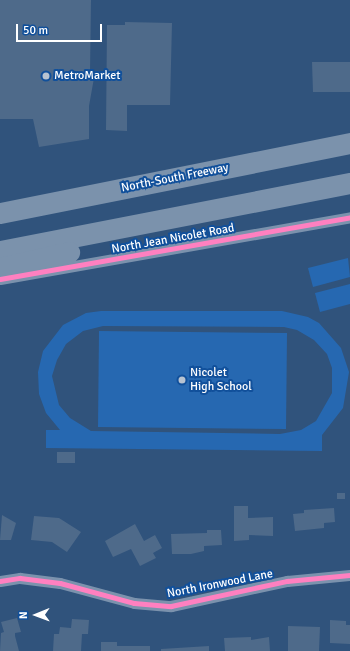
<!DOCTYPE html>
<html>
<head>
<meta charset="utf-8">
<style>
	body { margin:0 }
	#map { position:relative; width:350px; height:651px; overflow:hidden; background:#30537c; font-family:Signika,sans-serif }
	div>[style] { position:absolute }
	.green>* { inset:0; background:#2668b1 }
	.building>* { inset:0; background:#4e6a8a }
	.street>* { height:11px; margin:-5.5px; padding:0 5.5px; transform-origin:5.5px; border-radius:5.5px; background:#7b92ad }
	.highway>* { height:21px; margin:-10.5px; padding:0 10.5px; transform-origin:10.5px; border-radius:10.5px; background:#7b92ac }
	.cycleway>* { height:5px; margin:-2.5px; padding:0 2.5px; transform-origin:2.5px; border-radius:2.5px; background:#ff80c0 }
	.dots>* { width:11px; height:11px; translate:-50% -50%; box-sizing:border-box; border:2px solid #11509b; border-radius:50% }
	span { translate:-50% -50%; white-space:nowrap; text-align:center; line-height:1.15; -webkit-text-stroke:4px #11509b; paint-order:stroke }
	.poi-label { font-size:12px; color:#fff }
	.left { translate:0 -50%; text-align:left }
	.street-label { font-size:12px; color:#fff }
	.north { position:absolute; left:16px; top:595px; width:40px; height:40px; -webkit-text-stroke:3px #11509b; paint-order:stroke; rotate:269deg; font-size:11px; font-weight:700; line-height:16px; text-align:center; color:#fff }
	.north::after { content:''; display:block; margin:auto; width:14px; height:18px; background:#fff; clip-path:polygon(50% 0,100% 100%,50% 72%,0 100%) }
	.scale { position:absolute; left:16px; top:24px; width:86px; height:18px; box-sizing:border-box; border:2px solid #fff; border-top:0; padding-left:5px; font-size:12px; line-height:14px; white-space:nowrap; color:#fff; -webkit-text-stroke:3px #11509b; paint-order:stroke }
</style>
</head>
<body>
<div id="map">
	<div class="green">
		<div style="clip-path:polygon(348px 258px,350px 277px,313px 287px,308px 268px)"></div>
		<div style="clip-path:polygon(350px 284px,350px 304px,320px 312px,315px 293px)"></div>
		<div style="clip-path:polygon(evenodd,101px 311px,282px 311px,308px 317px,319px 323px,341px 348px,349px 372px,343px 408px,322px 435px,322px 451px,46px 448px,46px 430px,60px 430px,46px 413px,39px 394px,38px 372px,43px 351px,63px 325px,86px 313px,101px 311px,103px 326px,284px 327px,297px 330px,314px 340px,327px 354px,332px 368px,332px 393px,316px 421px,301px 430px,280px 434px,91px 431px,70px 418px,59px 405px,52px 376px,57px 360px,66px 344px,83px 331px,103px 326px)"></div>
		<div style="clip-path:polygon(99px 331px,287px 333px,286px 429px,98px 427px)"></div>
	</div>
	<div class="building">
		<div style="clip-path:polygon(0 0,91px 0,90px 73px,94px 78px,89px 106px,89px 139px,39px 147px,33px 119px,0 119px)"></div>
		<div style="clip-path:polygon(125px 22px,172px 23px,170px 105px,127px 105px,127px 131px,106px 130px,107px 25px,125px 25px)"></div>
		<div style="clip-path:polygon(312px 62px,350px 62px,350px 92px,313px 92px)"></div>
		<div style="clip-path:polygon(57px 452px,75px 452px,75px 463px,57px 463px)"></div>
		<div style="clip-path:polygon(337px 493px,345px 493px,345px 499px,337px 499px)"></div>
		<div style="clip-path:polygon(234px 506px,248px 506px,248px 518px,273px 517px,273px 536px,249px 535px,249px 540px,234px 541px)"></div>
		<div style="clip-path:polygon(334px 508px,335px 522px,324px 523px,324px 528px,295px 531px,293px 514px,304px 513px,304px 510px)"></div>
		<div style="clip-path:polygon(2px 515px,16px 523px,11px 540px,0 540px)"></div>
		<div style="clip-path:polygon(34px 516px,59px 518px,81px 532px,67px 552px,52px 542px,31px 540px)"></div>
		<div style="clip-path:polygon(135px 524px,144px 541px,155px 535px,162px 548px,153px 553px,156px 558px,140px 566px,131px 549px,113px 557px,105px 541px)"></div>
		<div style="clip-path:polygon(207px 530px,221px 530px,222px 545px,204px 546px,204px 551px,191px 554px,172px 554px,171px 534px,207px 533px)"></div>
		<div style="clip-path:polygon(17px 618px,21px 632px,15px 633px,15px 636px,19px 651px,0 651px,1px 633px,4px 632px,1px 622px)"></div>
		<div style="clip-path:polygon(72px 619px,89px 620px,88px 634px,82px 634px,81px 651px,53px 651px,54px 634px,59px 634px,60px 627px,71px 628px)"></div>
		<div style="clip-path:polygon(330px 620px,346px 621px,346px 625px,350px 625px,350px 644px,330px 643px)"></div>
		<div style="clip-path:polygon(288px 626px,320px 627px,319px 651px,288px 651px)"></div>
		<div style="clip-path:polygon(251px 637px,251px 640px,269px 637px,270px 651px,225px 651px,224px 638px)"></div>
		<div style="clip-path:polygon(101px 642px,117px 642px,117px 646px,150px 646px,150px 651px,101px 651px)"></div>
		<div style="clip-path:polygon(209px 646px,209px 651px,161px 651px,161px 649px)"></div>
	</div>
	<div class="street">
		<div style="left:0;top:279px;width:355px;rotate:-10deg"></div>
		<div style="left:0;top:581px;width:20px;rotate:-9deg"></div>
		<div style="left:20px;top:578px;width:40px;rotate:7.1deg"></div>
		<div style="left:60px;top:583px;width:77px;rotate:15.1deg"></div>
		<div style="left:134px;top:603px;width:37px;rotate:5deg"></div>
		<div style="left:171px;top:606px;width:119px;rotate:-12.2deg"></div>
		<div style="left:287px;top:581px;width:63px;rotate:-5.4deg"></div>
	</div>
	<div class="highway">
		<div style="left:0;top:213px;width:357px;rotate:-11.3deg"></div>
		<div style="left:0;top:251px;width:357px;rotate:-11deg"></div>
		<div style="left:0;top:268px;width:71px;rotate:-13.1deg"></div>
	</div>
	<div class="cycleway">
		<div style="left:0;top:279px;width:355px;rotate:-10deg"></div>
		<div style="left:0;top:581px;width:20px;rotate:-9deg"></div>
		<div style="left:20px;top:578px;width:40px;rotate:7.1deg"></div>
		<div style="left:60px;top:583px;width:77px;rotate:15.1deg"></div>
		<div style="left:134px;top:603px;width:37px;rotate:5deg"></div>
		<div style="left:171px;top:606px;width:119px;rotate:-12.2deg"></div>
		<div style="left:287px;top:581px;width:63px;rotate:-5.4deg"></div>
	</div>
	<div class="dots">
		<div style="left:46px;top:76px;background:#b7c3d1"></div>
		<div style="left:182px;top:380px;background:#b7c3d1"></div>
	</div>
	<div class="poi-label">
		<span class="left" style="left:54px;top:76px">MetroMarket</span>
		<span class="left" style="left:190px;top:380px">Nicolet<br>High School</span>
	</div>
	<div class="street-label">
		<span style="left:175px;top:178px;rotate:-11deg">North-South Freeway</span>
		<span style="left:173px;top:239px;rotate:-10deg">North Jean Nicolet Road</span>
		<span style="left:220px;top:584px;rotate:-11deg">North Ironwood Lane</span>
	</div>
	<div class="north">N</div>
	<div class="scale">50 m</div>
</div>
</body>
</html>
